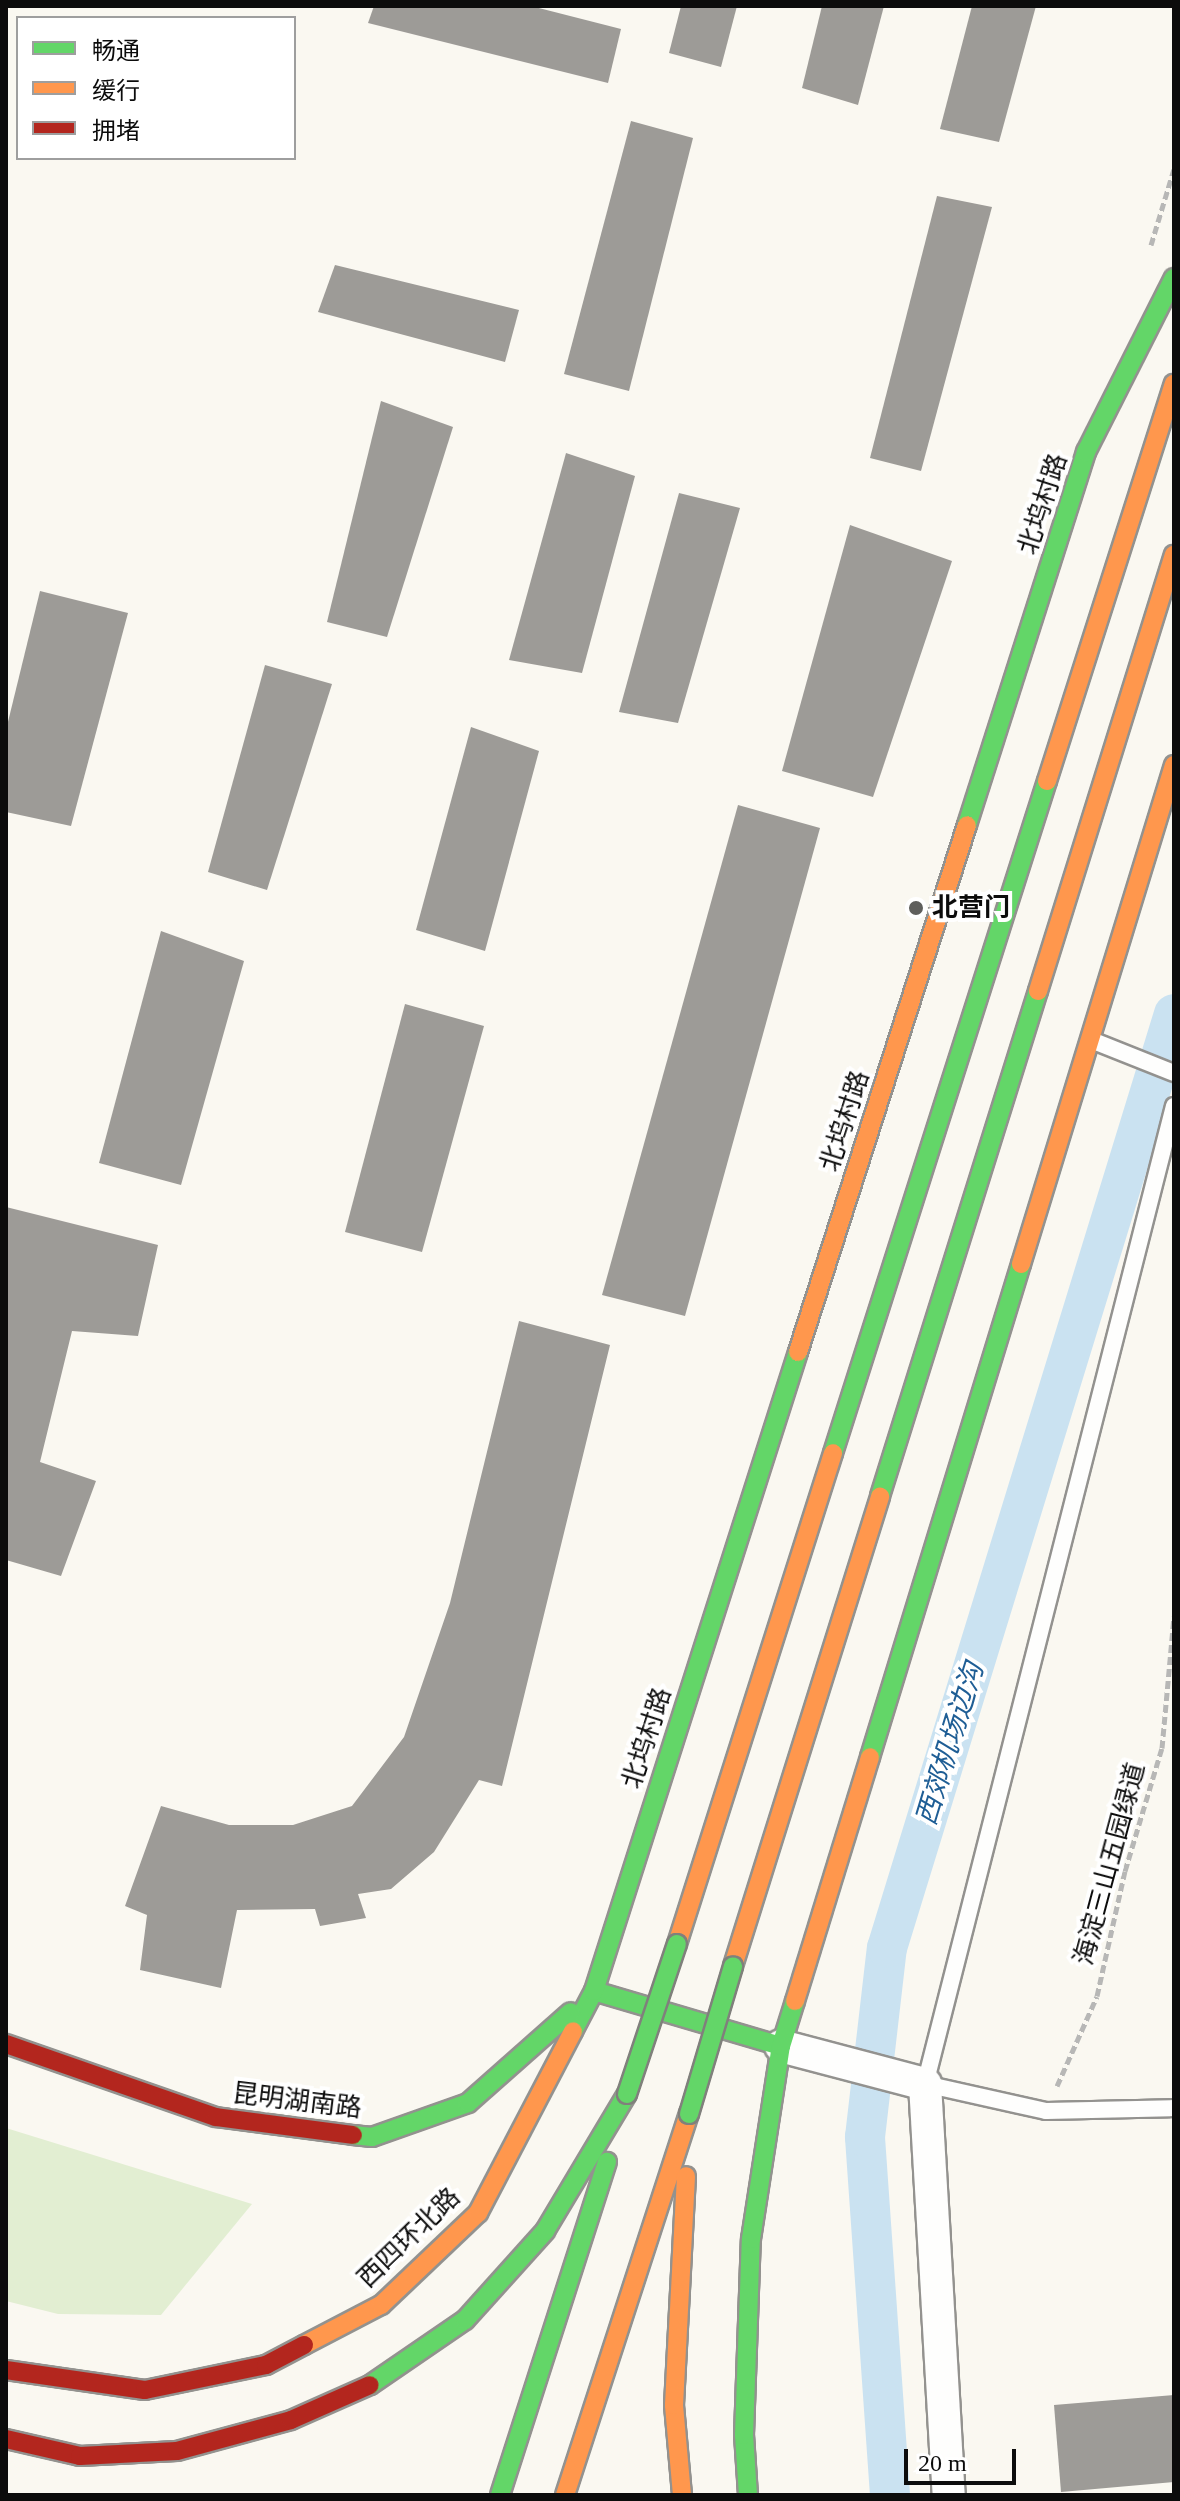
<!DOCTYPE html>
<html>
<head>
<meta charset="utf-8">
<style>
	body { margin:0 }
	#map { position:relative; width:1180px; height:2501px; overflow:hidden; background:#faf8f1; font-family:"Times New Roman","Noto Sans SC",serif }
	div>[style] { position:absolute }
	.green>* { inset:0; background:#e2eed2 }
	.canal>* { height:40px; margin:-20px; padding:0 20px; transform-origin:20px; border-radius:20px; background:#cae2f1 }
	.building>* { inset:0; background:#9d9b97 }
	.path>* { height:5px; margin-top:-2.5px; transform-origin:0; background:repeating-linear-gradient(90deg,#b7b7b6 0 8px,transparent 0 12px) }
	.roads { filter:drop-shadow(2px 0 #93928f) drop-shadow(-2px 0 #93928f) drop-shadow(0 2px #93928f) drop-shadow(0 -2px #93928f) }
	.lane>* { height:16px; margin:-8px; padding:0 8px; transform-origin:8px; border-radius:8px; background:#fefefd }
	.street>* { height:32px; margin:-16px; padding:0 16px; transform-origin:16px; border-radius:16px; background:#fefefd }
	.fast>* { height:18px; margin:-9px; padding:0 9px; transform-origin:9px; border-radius:9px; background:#63d668 }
	.slow>* { height:18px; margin:-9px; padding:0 9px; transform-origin:9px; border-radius:9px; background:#ff974d }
	.jam>* { height:18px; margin:-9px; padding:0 9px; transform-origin:9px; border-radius:9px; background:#b3261e }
	.bridges { filter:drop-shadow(2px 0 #80807c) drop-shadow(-2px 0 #80807c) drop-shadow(0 2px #80807c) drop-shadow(0 -2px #80807c) }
	.fast-bridge>* { height:18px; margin:-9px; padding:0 9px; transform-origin:9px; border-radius:9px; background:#63d668 }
	.dots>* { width:22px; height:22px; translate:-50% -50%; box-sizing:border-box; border:4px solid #fff; border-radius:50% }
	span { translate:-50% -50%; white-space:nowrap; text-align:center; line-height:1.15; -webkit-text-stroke:8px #fff; paint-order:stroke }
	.street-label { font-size:26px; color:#0c0c0c }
	.poi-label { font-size:26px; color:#0c0c0c; font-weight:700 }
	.left { translate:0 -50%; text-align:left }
	.water-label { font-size:28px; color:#1f5e95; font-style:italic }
	.frame { position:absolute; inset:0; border:8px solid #0c0c0c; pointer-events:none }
	.legend { position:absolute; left:16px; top:16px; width:280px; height:144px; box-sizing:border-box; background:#fff; border:2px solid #9e9e9e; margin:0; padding:10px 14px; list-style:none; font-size:24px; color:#0c0c0c }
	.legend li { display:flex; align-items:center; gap:16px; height:40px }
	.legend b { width:40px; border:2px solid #9e9e9e }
	.scale { position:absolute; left:904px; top:2449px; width:112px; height:36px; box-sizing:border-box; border:4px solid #0c0c0c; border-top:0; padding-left:10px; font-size:24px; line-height:28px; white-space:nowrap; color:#0c0c0c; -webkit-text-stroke:6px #fff; paint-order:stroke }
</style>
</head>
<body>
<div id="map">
	<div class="green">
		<div style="clip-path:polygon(6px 2128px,252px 2204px,161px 2315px,58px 2314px,6px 2301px)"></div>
	</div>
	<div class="canal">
		<div style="left:890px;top:2495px;width:359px;rotate:-94deg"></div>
		<div style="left:865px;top:2137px;width:190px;rotate:-83.4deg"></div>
		<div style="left:887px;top:1948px;width:977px;rotate:-72.92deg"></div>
	</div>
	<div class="building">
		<div style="clip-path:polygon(374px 6px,531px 6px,621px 29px,608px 83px,368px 23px)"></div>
		<div style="clip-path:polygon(681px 6px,737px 6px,721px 67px,669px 53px)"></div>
		<div style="clip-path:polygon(822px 6px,884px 6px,858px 105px,802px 88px)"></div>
		<div style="clip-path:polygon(972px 6px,1036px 6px,999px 142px,940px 129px)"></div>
		<div style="clip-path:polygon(631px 121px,693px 138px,629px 391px,564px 374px)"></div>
		<div style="clip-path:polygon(937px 196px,992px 207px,921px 471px,870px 458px)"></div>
		<div style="clip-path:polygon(335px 265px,519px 310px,505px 362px,318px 312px)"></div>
		<div style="clip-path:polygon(381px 401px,453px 427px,387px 637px,327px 622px)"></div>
		<div style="clip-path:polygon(566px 453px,635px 476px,582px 673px,509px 660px)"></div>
		<div style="clip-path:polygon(679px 493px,740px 508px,678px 723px,619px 712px)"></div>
		<div style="clip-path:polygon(850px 525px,952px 561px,873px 797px,782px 771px)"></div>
		<div style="clip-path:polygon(40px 591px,128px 613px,71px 826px,6px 812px,6px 730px)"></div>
		<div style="clip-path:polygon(265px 665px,332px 684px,267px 890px,208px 872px)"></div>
		<div style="clip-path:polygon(471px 727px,539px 751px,485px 951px,416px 930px)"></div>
		<div style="clip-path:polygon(738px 805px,820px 828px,685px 1316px,602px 1295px)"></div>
		<div style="clip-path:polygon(161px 931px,244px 961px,181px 1185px,99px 1163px)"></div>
		<div style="clip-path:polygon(405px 1004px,484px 1026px,422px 1252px,345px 1232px)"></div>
		<div style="clip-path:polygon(6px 1207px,158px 1245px,138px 1336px,72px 1331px,40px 1462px,96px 1481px,61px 1576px,6px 1560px)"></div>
		<div style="clip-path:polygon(519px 1321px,610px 1345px,502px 1786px,479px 1780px,434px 1852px,391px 1889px,358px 1894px,366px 1918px,320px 1926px,315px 1909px,237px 1910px,221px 1988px,140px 1970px,147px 1915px,125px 1906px,161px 1806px,229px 1825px,293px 1825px,352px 1806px,404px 1737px,450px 1603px)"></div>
		<div style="clip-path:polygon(1174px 2395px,1174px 2482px,1061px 2492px,1054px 2405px)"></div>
	</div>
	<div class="path">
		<div style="left:1151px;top:245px;width:79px;rotate:-73.2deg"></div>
		<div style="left:1057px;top:2086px;width:98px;rotate:-66deg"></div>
		<div style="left:1097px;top:1996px;width:128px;rotate:-77.4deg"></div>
		<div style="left:1125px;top:1871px;width:128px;rotate:-73.3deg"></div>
		<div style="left:1162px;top:1748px;width:132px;rotate:-84.8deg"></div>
	</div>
	<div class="roads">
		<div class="lane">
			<div style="left:1091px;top:1040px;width:89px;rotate:21.7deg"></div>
			<div style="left:1174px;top:1106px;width:1009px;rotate:104.28deg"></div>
			<div style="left:925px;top:2084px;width:124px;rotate:12.6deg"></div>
			<div style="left:1046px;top:2111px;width:128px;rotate:-1.3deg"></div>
		</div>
		<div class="street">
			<div style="left:781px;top:2046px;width:149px;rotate:14.8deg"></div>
			<div style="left:925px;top:2084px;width:412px;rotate:86.7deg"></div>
		</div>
		<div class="fast">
			<div style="left:967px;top:825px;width:392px;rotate:-72.3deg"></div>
			<div style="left:1086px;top:452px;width:195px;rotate:-63.2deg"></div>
			<div style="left:833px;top:1453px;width:705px;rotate:-72.34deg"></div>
			<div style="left:880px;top:1496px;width:529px;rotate:-72.63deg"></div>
			<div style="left:870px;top:1757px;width:516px;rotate:-72.97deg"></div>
			<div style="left:594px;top:1991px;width:195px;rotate:16.4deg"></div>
			<div style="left:573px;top:2031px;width:45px;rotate:-62.3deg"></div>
			<div style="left:594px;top:1991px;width:671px;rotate:-72.29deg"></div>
			<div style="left:353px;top:2135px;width:19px;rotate:6deg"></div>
			<div style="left:372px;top:2137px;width:102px;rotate:-19.5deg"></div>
			<div style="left:468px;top:2103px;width:137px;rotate:-41.5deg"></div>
			<div style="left:370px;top:2385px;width:115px;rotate:-34.4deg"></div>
			<div style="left:465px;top:2320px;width:120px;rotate:-48deg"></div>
			<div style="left:545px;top:2231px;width:160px;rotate:-59.1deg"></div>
			<div style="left:500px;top:2495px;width:350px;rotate:-72.2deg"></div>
			<div style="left:748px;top:2495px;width:60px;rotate:-93.8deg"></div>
			<div style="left:744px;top:2435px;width:196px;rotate:-88deg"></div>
			<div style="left:751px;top:2239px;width:195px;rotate:-81.2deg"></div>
			<div style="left:781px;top:2046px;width:47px;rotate:-72.7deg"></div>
		</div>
		<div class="slow">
			<div style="left:1047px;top:781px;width:417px;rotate:-72.3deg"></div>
			<div style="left:1038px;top:991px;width:457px;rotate:-72.7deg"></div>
			<div style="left:1021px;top:1264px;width:522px;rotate:-72.95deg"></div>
			<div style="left:798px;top:1352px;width:553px;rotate:-72.22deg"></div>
			<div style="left:677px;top:1944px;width:515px;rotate:-72.37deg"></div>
			<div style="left:733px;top:1966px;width:492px;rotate:-72.6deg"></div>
			<div style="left:795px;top:2001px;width:255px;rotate:-72.9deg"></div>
			<div style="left:304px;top:2345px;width:87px;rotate:-27.5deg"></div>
			<div style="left:381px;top:2305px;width:134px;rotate:-43.5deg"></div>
			<div style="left:478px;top:2213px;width:205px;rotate:-62.4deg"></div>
			<div style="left:565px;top:2495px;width:401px;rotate:-72deg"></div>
			<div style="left:682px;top:2495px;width:90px;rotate:-95.1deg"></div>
			<div style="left:674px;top:2405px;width:229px;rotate:-87deg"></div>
		</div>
		<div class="jam">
			<div style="left:6px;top:2044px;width:222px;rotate:19.2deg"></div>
			<div style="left:216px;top:2117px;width:138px;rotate:7.5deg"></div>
			<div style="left:6px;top:2370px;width:140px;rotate:8.2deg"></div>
			<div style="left:145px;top:2390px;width:124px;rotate:-11.7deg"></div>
			<div style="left:266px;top:2365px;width:43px;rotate:-27.8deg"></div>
			<div style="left:6px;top:2439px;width:76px;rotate:12.9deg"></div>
			<div style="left:80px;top:2456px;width:97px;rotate:-3deg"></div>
			<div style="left:177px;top:2451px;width:118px;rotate:-15.2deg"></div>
			<div style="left:291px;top:2420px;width:86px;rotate:-23.9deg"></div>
		</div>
	</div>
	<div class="bridges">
		<div class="fast-bridge">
			<div style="left:627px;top:2094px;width:158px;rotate:-71.6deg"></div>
			<div style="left:689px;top:2114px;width:154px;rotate:-73.4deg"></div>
		</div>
	</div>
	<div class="dots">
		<div style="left:916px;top:908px;background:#5f5f5c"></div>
	</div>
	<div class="street-label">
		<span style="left:1043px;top:504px;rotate:-72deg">北坞村路</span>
		<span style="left:845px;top:1121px;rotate:-72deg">北坞村路</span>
		<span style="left:647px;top:1738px;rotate:-72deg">北坞村路</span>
		<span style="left:1110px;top:1864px;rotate:-75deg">海淀三山五园绿道</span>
		<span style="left:297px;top:2101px;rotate:7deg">昆明湖南路</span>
		<span style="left:409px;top:2238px;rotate:-44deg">西四环北路</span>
	</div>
	<div class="poi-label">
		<span class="left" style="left:932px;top:908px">北营门</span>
	</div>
	<div class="water-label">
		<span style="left:950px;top:1744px;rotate:-73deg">西郊机场边沟</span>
	</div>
	<div class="frame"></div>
	<ul class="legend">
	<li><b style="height:10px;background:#63d668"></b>畅通</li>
	<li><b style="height:10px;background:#ff974d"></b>缓行</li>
	<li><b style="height:10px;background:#b3261e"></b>拥堵</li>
	</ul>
	<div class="scale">20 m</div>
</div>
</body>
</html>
